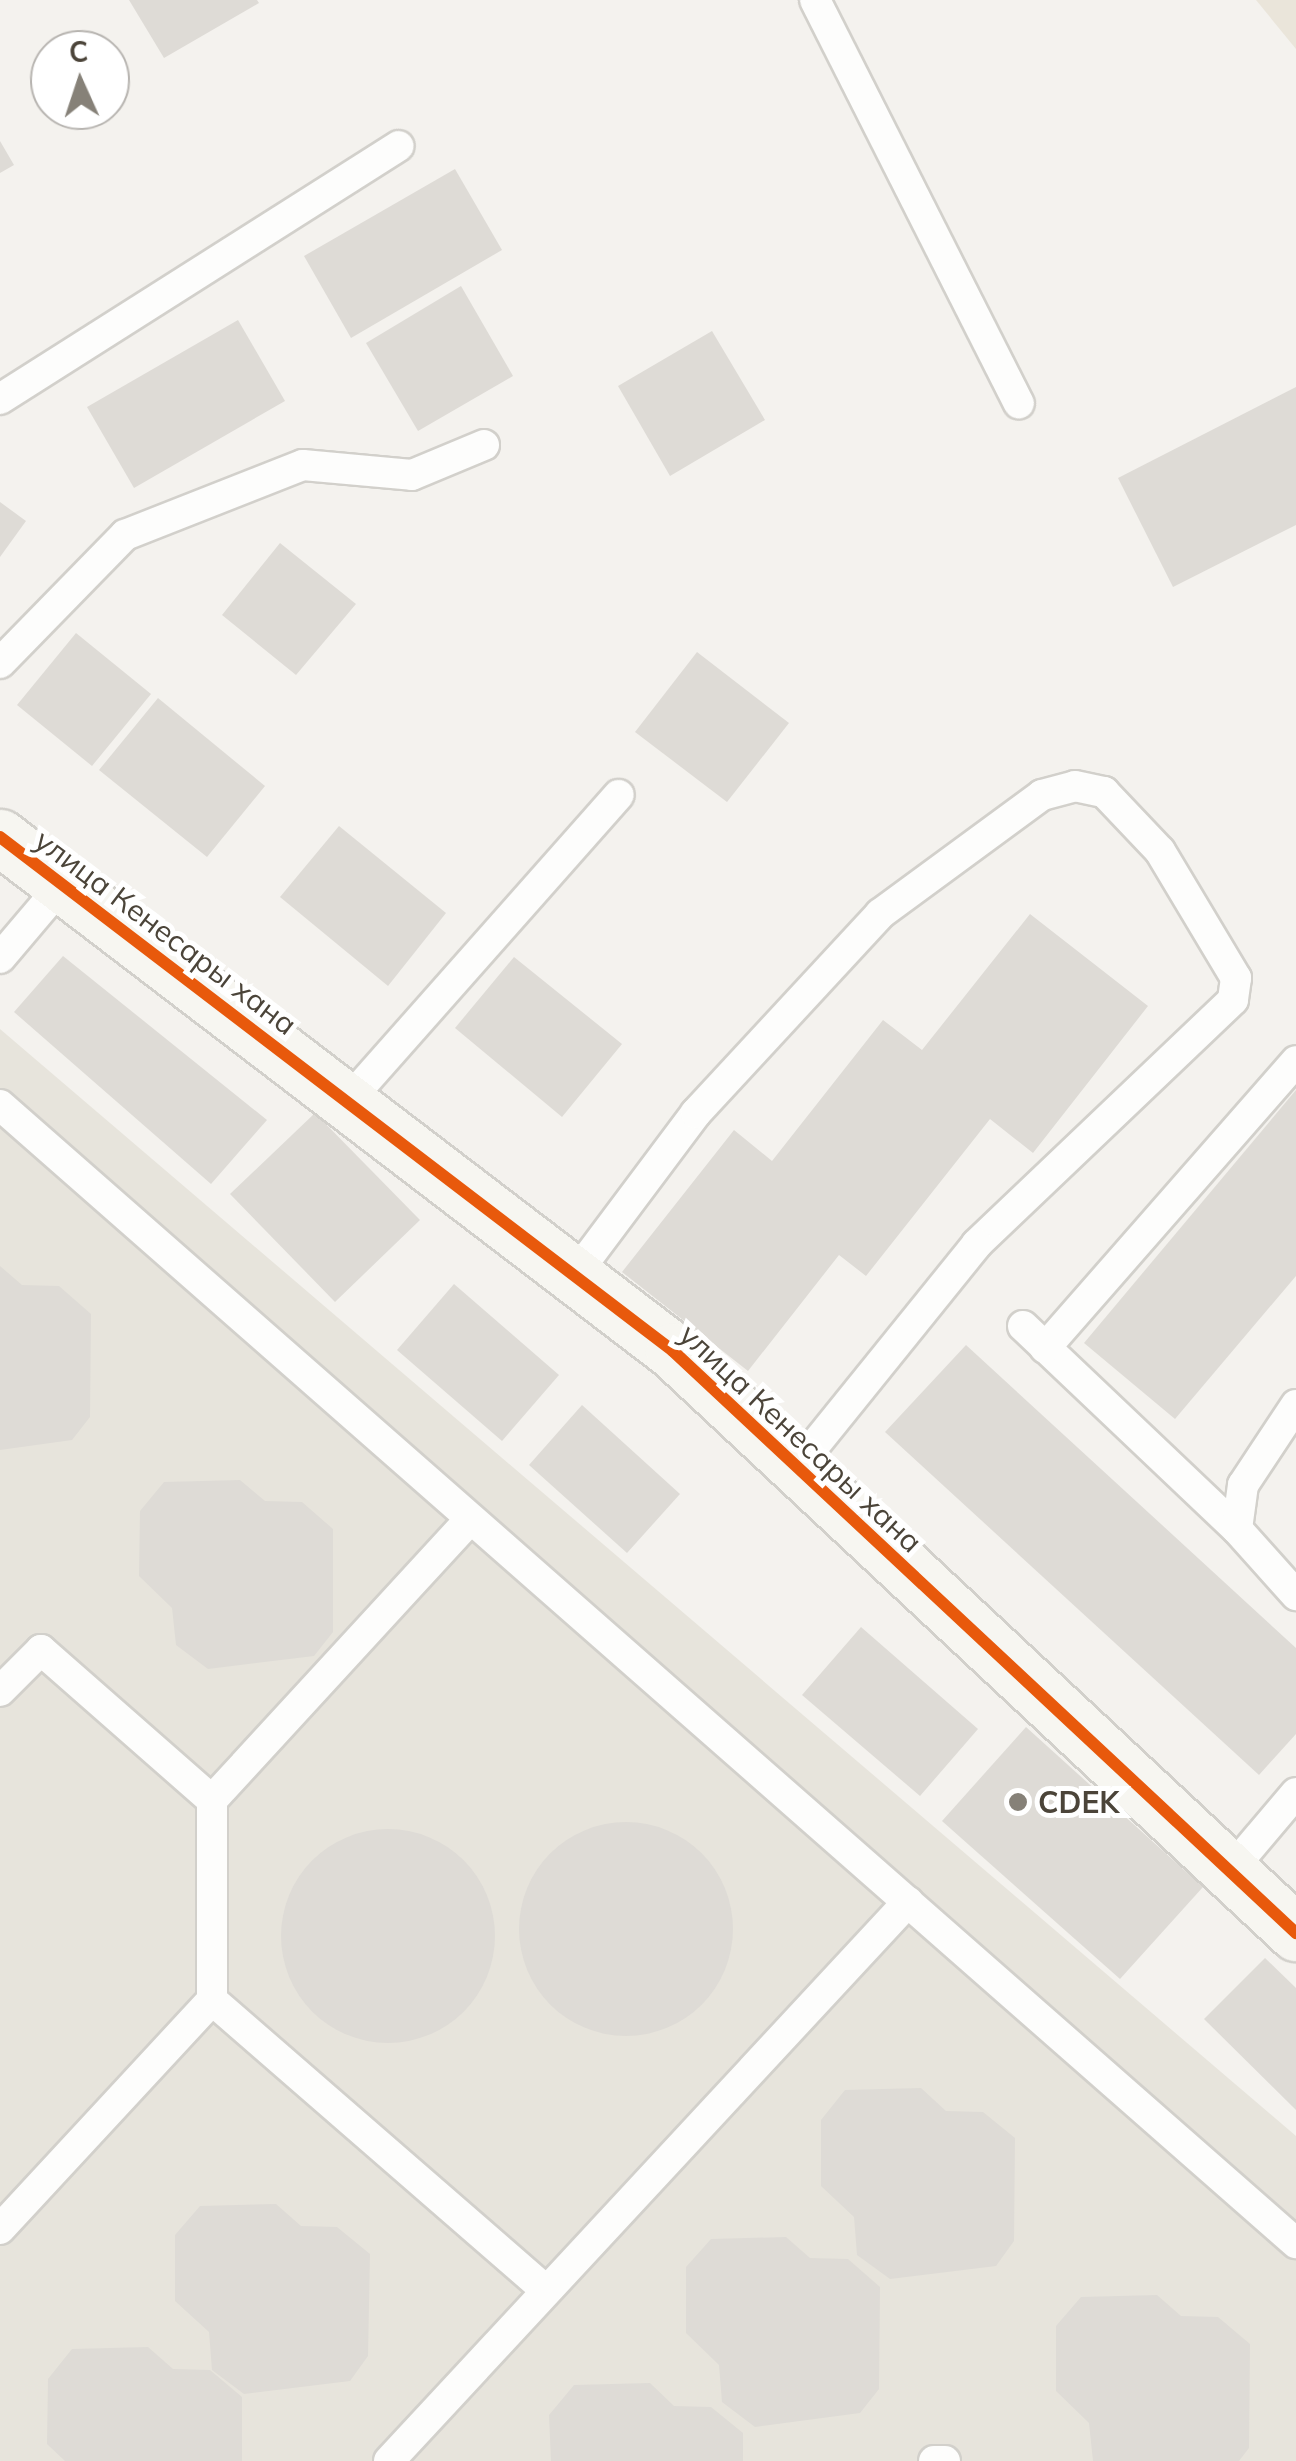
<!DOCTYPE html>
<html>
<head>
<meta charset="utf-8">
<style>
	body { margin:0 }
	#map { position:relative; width:1296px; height:2461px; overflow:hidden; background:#f4f2ee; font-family:Mulish,sans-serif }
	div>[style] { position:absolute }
	.residential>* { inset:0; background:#e7e4dc }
	.education>* { inset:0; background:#eae5da }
	.building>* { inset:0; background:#dedbd6 }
	.round { border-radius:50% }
	.roads { filter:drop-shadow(2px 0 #d2d0cb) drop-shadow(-2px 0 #d2d0cb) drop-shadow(0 2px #d2d0cb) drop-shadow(0 -2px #d2d0cb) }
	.lane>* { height:30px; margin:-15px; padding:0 15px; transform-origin:15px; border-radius:15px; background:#fdfdfc }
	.secondary>* { height:55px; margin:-27.5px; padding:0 27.5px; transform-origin:27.5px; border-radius:27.5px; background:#f7f6f1 }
	.cycleway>* { height:12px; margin:-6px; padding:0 6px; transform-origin:6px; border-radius:6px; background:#e8590c }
	.dots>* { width:28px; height:28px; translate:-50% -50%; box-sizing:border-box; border:5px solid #fff; border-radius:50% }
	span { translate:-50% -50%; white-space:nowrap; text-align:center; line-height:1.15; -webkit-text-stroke:10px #fff; paint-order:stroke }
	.street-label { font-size:30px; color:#4b4439 }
	.poi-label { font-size:30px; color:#4b4439; font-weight:700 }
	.left { translate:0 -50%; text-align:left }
	.north { position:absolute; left:30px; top:30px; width:100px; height:100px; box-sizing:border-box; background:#fff; border:2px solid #b7b4b0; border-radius:50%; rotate:357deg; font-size:28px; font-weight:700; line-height:40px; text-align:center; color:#4b4439 }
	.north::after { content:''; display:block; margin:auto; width:35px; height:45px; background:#868178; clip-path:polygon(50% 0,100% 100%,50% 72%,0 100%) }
</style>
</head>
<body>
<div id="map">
	<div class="residential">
		<div style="clip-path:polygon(0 1029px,1296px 2136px,1296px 2461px,0 2461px)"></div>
	</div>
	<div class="education">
		<div style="clip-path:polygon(1257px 0,1296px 0,1296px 49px,1256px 0)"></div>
	</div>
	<div class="building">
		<div style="clip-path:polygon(129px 0,257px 0,259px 3px,164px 58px)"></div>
		<div style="clip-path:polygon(0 141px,14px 165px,0 173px)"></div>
		<div style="clip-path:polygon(455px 169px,502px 250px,351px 338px,304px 256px)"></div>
		<div style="clip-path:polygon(461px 286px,513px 376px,418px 431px,366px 343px)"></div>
		<div style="clip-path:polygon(238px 320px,285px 401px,134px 488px,87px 407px)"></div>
		<div style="clip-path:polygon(712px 331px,765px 420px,670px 476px,618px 386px)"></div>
		<div style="clip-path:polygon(1296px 387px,1296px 525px,1173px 587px,1118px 478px)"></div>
		<div style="clip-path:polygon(0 502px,26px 521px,0 557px)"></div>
		<div style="clip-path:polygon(280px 543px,356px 604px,296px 675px,222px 615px)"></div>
		<div style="clip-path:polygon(76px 633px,151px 694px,92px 766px,17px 705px)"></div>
		<div style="clip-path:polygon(697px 652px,789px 723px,727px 802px,635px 732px)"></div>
		<div style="clip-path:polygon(158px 698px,265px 786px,207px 857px,99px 770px)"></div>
		<div style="clip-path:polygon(339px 826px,446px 913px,388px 986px,280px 897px)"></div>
		<div style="clip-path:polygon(1030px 914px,1148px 1006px,1033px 1153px,990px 1119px,866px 1276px,839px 1255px,748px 1371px,622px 1272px,734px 1130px,772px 1161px,883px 1020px,922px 1050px)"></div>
		<div style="clip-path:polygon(63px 956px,267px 1120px,211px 1184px,14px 1012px)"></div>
		<div style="clip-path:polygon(514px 957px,622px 1044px,562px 1117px,455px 1028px)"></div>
		<div style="clip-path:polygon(1296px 1090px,1296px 1276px,1175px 1419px,1084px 1343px)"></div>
		<div style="clip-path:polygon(315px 1113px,420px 1220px,335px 1302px,230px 1194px)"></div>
		<div style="clip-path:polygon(0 1266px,22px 1285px,59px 1286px,91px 1314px,90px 1417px,72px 1440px,0 1450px)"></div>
		<div style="clip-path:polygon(454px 1284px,559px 1375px,502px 1441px,397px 1350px)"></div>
		<div style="clip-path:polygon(966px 1345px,1296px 1648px,1296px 1734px,1259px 1775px,885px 1432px)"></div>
		<div style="clip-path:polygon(582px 1405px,680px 1494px,627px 1553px,529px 1465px)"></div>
		<div style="clip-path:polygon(240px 1480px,265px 1501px,302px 1502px,333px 1529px,333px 1632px,314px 1656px,208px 1669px,176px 1645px,172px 1608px,139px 1576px,140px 1511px,164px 1482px)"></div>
		<div style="clip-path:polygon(861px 1627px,978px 1729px,920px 1796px,802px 1695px)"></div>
		<div style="clip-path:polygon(1026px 1727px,1203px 1887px,1120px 1979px,942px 1821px)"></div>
		<div class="round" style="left:519px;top:1822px;width:214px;height:214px"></div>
		<div class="round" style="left:281px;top:1829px;width:214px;height:214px"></div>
		<div style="clip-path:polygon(1265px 1958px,1296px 1988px,1296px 2110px,1204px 2019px)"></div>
		<div style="clip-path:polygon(921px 2088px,946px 2111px,983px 2112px,1015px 2138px,1014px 2241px,996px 2266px,890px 2279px,857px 2255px,854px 2217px,821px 2186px,821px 2120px,845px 2090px)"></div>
		<div style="clip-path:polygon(276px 2204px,301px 2226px,337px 2227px,370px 2254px,368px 2356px,350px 2381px,244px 2394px,212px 2370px,209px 2332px,175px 2301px,175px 2235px,200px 2206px)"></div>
		<div style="clip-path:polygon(786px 2237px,810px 2258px,848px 2259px,880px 2287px,879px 2389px,860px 2413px,755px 2427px,722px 2402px,719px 2365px,686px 2333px,686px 2267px,711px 2239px)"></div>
		<div style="clip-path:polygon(1157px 2295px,1181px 2316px,1218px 2317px,1250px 2344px,1249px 2448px,1239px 2461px,1093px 2461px,1089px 2423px,1056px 2391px,1056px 2326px,1081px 2297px)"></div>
		<div style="clip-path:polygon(148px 2347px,173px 2369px,210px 2370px,242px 2397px,242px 2461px,65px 2461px,47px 2444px,48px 2379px,72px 2349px)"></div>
		<div style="clip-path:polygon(650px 2383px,674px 2406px,711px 2407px,743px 2433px,743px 2461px,551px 2461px,549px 2415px,574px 2385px)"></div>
	</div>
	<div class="roads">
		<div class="lane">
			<div style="left:815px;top:0;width:452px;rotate:63.2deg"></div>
			<div style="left:0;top:399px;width:472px;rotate:-32.4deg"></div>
			<div style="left:0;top:663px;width:179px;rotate:-45.7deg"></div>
			<div style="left:125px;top:535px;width:191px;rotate:-21.5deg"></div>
			<div style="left:303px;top:465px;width:109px;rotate:5.2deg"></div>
			<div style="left:412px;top:475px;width:78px;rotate:-22.6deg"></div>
			<div style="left:0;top:958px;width:96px;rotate:-49.7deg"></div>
			<div style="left:347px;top:1102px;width:410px;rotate:-48.5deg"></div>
			<div style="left:0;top:1105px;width:1725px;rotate:41.29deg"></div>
			<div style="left:574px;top:1276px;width:204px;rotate:-53.2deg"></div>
			<div style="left:696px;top:1113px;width:271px;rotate:-47.2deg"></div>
			<div style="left:880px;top:914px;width:201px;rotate:-36.3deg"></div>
			<div style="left:1042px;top:795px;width:34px;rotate:-15deg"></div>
			<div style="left:1075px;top:786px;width:30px;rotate:12deg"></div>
			<div style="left:1104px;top:792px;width:81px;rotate:46.5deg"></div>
			<div style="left:1160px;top:851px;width:148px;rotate:59.1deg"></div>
			<div style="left:1236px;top:978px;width:22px;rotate:98deg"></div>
			<div style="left:1233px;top:1000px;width:354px;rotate:136.4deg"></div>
			<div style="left:977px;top:1244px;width:287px;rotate:128.9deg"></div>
			<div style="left:1023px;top:1326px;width:295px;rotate:43.5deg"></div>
			<div style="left:1045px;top:1348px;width:381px;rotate:-48.8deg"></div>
			<div style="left:1296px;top:1405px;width:96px;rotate:123.5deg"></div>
			<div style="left:1243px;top:1485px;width:44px;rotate:97.8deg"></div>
			<div style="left:1237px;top:1529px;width:89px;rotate:48.2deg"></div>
			<div style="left:0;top:1691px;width:58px;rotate:-45deg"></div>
			<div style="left:41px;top:1650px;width:227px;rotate:41.3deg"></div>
			<div style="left:212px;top:1800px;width:200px;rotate:90deg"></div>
			<div style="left:212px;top:2000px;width:312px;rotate:132.8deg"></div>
			<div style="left:212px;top:1800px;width:377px;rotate:-47.4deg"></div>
			<div style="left:1230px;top:1871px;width:102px;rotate:-49.8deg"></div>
			<div style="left:212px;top:2000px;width:439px;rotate:41deg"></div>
			<div style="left:389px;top:2461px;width:763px;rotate:-47.13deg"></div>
			<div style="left:934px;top:2461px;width:11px"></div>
		</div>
		<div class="secondary">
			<div style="left:0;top:837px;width:847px;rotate:37.37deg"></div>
			<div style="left:673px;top:1351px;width:853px;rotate:43.05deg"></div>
		</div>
	</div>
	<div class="cycleway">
		<div style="left:0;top:837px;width:847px;rotate:37.37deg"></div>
		<div style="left:673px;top:1351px;width:853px;rotate:43.05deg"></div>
	</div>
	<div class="dots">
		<div style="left:1018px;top:1802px;background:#868178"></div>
	</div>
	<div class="street-label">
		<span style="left:166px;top:932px;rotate:37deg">улица Кенесары хана</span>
		<span style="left:801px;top:1438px;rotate:43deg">улица Кенесары хана</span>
	</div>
	<div class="poi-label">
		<span class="left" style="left:1038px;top:1802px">CDEK</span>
	</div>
	<div class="north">С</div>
</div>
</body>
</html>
